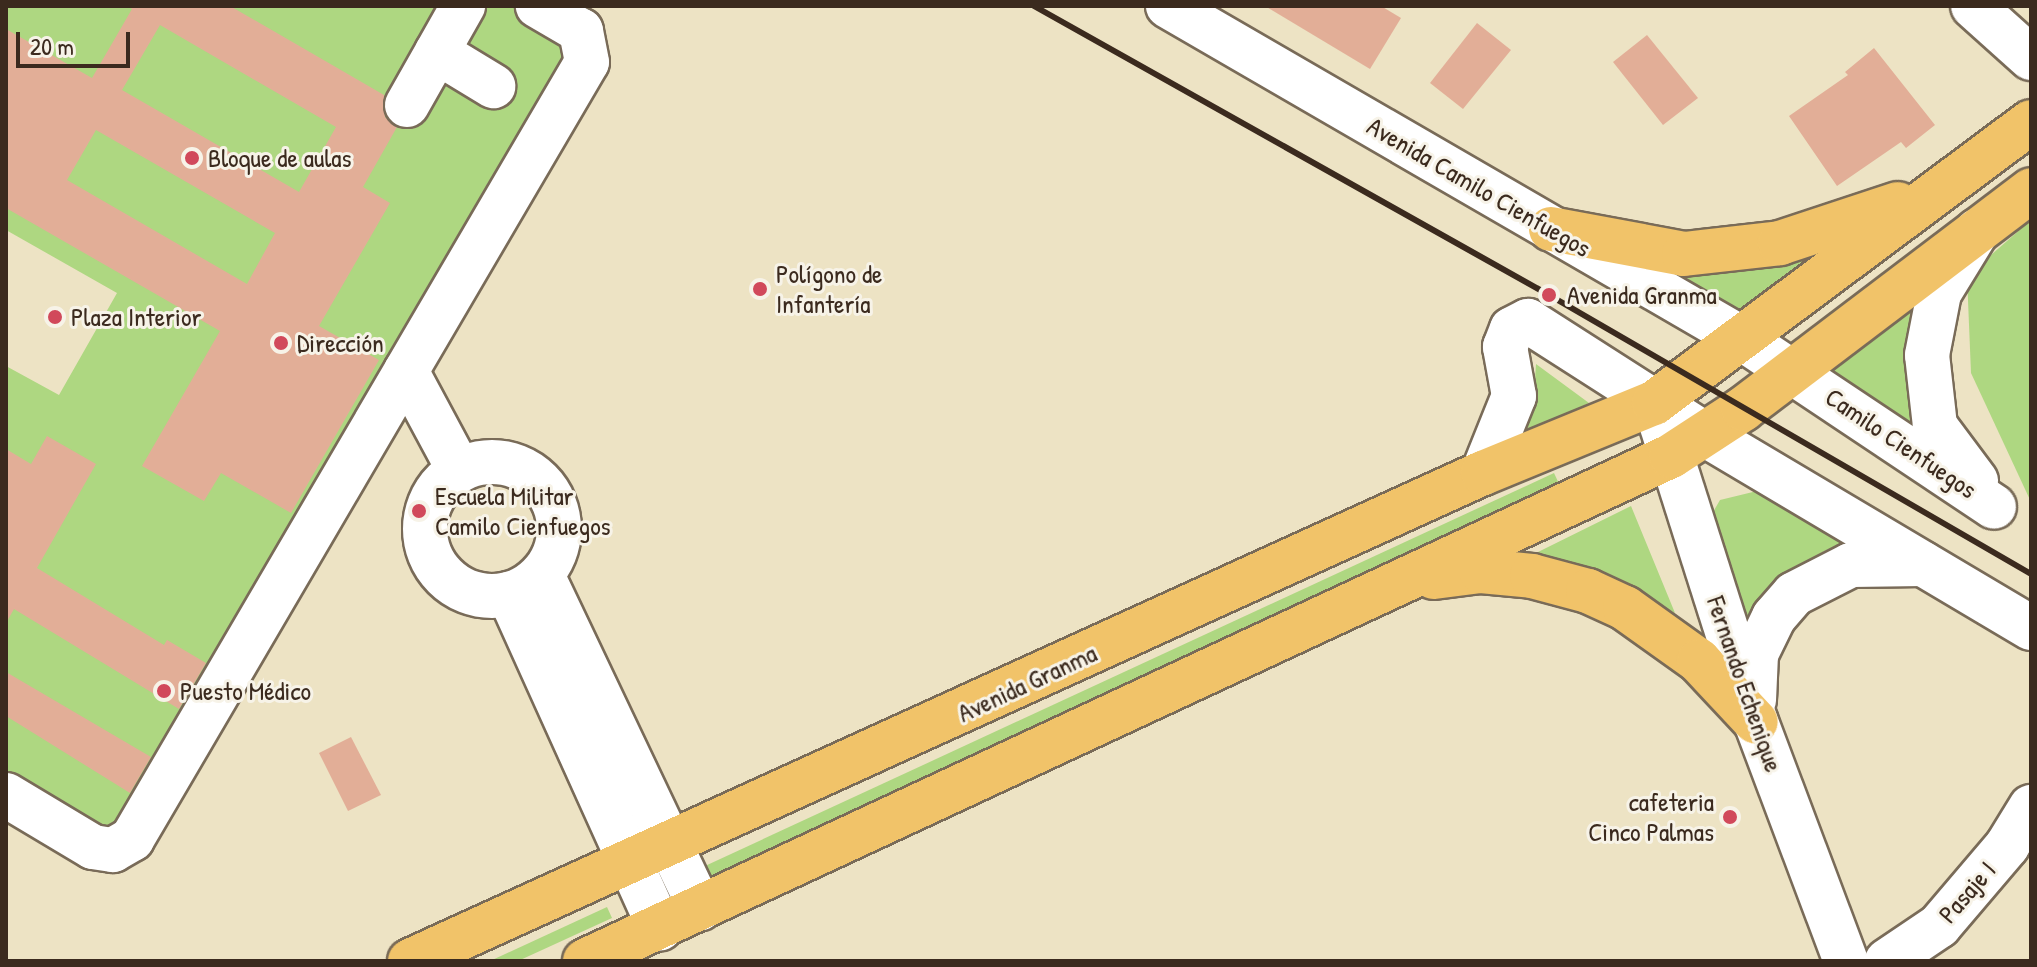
<!DOCTYPE html>
<html>
<head>
<meta charset="utf-8">
<style>
	body { margin:0 }
	#map { position:relative; width:2037px; height:967px; overflow:hidden; background:#ede3c4; font-family:"Patrick Hand",sans-serif }
	div>[style] { position:absolute }
	.green>* { inset:0; background:#aed781 }
	.building>* { inset:0; background:#e2ae97 }
	.roads { filter:drop-shadow(2px 0 #796b58) drop-shadow(-2px 0 #796b58) drop-shadow(0 2px #796b58) drop-shadow(0 -2px #796b58) }
	.minor>* { height:44px; margin:-22px; padding:0 22px; transform-origin:22px; border-radius:22px; background:#fff }
	.minor>.ring { margin:-22px; padding:0; box-sizing:content-box; background:none; border:44px solid #fff; border-radius:50% }
	.major>* { height:44px; margin:-22px; padding:0 22px; transform-origin:22px; border-radius:22px; background:#f1c369 }
	.rail>* { height:6px; margin:-3px; padding:0 3px; transform-origin:3px; border-radius:3px; background:#3b2a1e }
	.dots>* { width:22px; height:22px; translate:-50% -50%; box-sizing:border-box; border:4px solid #f7f3e8; border-radius:50% }
	span { translate:-50% -50%; white-space:nowrap; text-align:center; line-height:1.15; -webkit-text-stroke:6px #f7f3e8; paint-order:stroke }
	.poi-label { font-size:26px; color:#3b2a1e }
	.left { translate:0 -50%; text-align:left }
	.right { translate:-100% -50%; text-align:right }
	.street-label { font-size:26px; color:#3b2a1e }
	.frame { position:absolute; inset:0; border:8px solid #3b2a1e; pointer-events:none }
	.scale { position:absolute; left:16px; top:32px; width:114px; height:36px; box-sizing:border-box; border:4px solid #3b2a1e; border-top:0; padding-left:10px; font-size:24px; line-height:28px; white-space:nowrap; color:#3b2a1e; -webkit-text-stroke:6px #f7f3e8; paint-order:stroke }
</style>
</head>
<body>
<div id="map">
	<div class="green">
		<div style="clip-path:polygon(6px 6px,538px 6px,581px 31px,132px 839px,6px 795px,6px 366px,59px 395px,117px 293px,6px 230px)"></div>
		<div style="clip-path:polygon(2031px 220px,2031px 502px,1971px 373px,1967px 276px)"></div>
		<div style="clip-path:polygon(1847px 243px,1729px 329px,1625px 266px)"></div>
		<div style="clip-path:polygon(1924px 289px,1907px 348px,1913px 425px,1884px 416px,1818px 378px)"></div>
		<div style="clip-path:polygon(1536px 364px,1589px 403px,1516px 439px,1534px 396px)"></div>
		<div style="clip-path:polygon(1554px 473px,1561px 488px,699px 888px,692px 872px)"></div>
		<div style="clip-path:polygon(1757px 491px,1851px 546px,1826px 550px,1781px 577px,1741px 636px,1705px 526px,1720px 500px)"></div>
		<div style="clip-path:polygon(1631px 506px,1675px 613px,1621px 583px,1541px 560px,1538px 552px)"></div>
		<div style="clip-path:polygon(607px 907px,612px 918px,518px 961px,490px 961px)"></div>
	</div>
	<div class="building">
		<div style="clip-path:polygon(evenodd,128px 6px,230px 6px,384px 95px,385px 117px,397px 127px,363px 187px,390px 203px,319px 326px,379px 360px,291px 513px,221px 473px,204px 501px,142px 466px,220px 331px,6px 208px,6px 29px,92px 78px,132px 9px,128px 6px,160px 25px,336px 127px,299px 192px,122px 90px,160px 25px,128px 6px,96px 130px,275px 233px,247px 284px,67px 180px,96px 130px)"></div>
		<div style="clip-path:polygon(1265px 6px,1381px 6px,1401px 18px,1370px 69px)"></div>
		<div style="clip-path:polygon(1477px 23px,1511px 50px,1463px 109px,1430px 83px)"></div>
		<div style="clip-path:polygon(1647px 35px,1698px 98px,1663px 125px,1613px 62px)"></div>
		<div style="clip-path:polygon(1874px 48px,1935px 125px,1906px 148px,1901px 142px,1837px 186px,1789px 116px,1848px 75px,1845px 72px)"></div>
		<div style="clip-path:polygon(47px 436px,96px 464px,37px 568px,164px 645px,167px 640px,206px 663px,179px 709px,14px 609px,6px 623px,6px 449px,31px 464px)"></div>
		<div style="clip-path:polygon(6px 672px,151px 757px,130px 793px,6px 716px)"></div>
		<div style="clip-path:polygon(351px 737px,381px 795px,348px 811px,319px 753px)"></div>
	</div>
	<div class="roads">
		<div class="minor">
			<div style="left:1168px;top:6px;width:662px;rotate:30.09deg"></div>
			<div style="left:1741px;top:338px;width:304px;rotate:33.7deg"></div>
			<div style="left:1973px;top:6px;width:78px;rotate:41.9deg"></div>
			<div style="left:437px;top:52px;width:66px;rotate:31.3deg"></div>
			<div style="left:407px;top:105px;width:114px;rotate:-60.5deg"></div>
			<div style="left:406px;top:371px;width:112px;rotate:61.8deg"></div>
			<div style="left:1660px;top:420px;width:317px;rotate:72.4deg"></div>
			<div style="left:1756px;top:722px;width:255px;rotate:69.4deg"></div>
			<div class="ring" style="left:425px;top:462px;width:90px;height:90px"></div>
			<div style="left:1483px;top:473px;width:83px;rotate:-68.1deg"></div>
			<div style="left:1514px;top:396px;width:50px;rotate:-100.4deg"></div>
			<div style="left:1505px;top:347px;width:19px;rotate:-69deg"></div>
			<div style="left:1512px;top:329px;width:18px;rotate:-27deg"></div>
			<div style="left:1528px;top:321px;width:211px;rotate:32.6deg"></div>
			<div style="left:1706px;top:435px;width:378px;rotate:30.7deg"></div>
			<div style="left:1976px;top:481px;width:69px;rotate:-126.7deg"></div>
			<div style="left:1935px;top:426px;width:71px;rotate:-96.4deg"></div>
			<div style="left:1927px;top:355px;width:63px;rotate:-79deg"></div>
			<div style="left:1939px;top:293px;width:73px;rotate:-58.5deg"></div>
			<div style="left:542px;top:575px;width:369px;rotate:64.6deg"></div>
			<div style="left:509px;top:594px;width:367px;rotate:65.7deg"></div>
			<div style="left:1754px;top:700px;width:46px;rotate:-87.5deg"></div>
			<div style="left:1756px;top:654px;width:41px;rotate:-64.1deg"></div>
			<div style="left:1774px;top:617px;width:30px;rotate:-49deg"></div>
			<div style="left:1794px;top:594px;width:64px;rotate:-27deg"></div>
			<div style="left:1851px;top:565px;width:72px;rotate:-0.8deg"></div>
			<div style="left:6px;top:795px;width:101px;rotate:30.9deg"></div>
			<div style="left:93px;top:847px;width:20px;rotate:9deg"></div>
			<div style="left:113px;top:850px;width:22px;rotate:-30deg"></div>
			<div style="left:132px;top:839px;width:900px;rotate:-59.65deg"></div>
			<div style="left:587px;top:62px;width:32px;rotate:-101deg"></div>
			<div style="left:581px;top:31px;width:50px;rotate:-149.8deg"></div>
			<div style="left:1887px;top:961px;width:63px;rotate:-33.9deg"></div>
			<div style="left:1939px;top:926px;width:105px;rotate:-49.6deg"></div>
			<div style="left:2007px;top:846px;width:46px;rotate:-58.4deg"></div>
		</div>
		<div class="major">
			<div style="left:1551px;top:229px;width:135px;rotate:10.6deg"></div>
			<div style="left:1684px;top:254px;width:97px;rotate:-6.5deg"></div>
			<div style="left:1780px;top:243px;width:124px;rotate:-18.3deg"></div>
			<div style="left:1434px;top:577px;width:47px;rotate:-7.3deg"></div>
			<div style="left:1481px;top:571px;width:51px;rotate:5.6deg"></div>
			<div style="left:1532px;top:576px;width:58px;rotate:15deg"></div>
			<div style="left:1588px;top:591px;width:41px;rotate:24.7deg"></div>
			<div style="left:1625px;top:608px;width:91px;rotate:35.6deg"></div>
			<div style="left:1699px;top:661px;width:83px;rotate:46.9deg"></div>
			<div style="left:410px;top:961px;width:1179px;rotate:-24.46deg"></div>
			<div style="left:1483px;top:473px;width:185px;rotate:-22.3deg"></div>
			<div style="left:1654px;top:403px;width:470px;rotate:-36.7deg"></div>
			<div style="left:585px;top:961px;width:1198px;rotate:-24.94deg"></div>
			<div style="left:1671px;top:456px;width:86px;rotate:-33.1deg"></div>
			<div style="left:1743px;top:409px;width:362px;rotate:-37.2deg"></div>
		</div>
	</div>
	<div class="rail">
		<div style="left:1034px;top:6px;width:591px;rotate:29.3deg"></div>
		<div style="left:1549px;top:295px;width:557px;rotate:30.06deg"></div>
	</div>
	<div class="dots">
		<div style="left:192px;top:158px;background:#d1495b"></div>
		<div style="left:760px;top:289px;background:#d1495b"></div>
		<div style="left:1549px;top:295px;background:#d1495b"></div>
		<div style="left:55px;top:317px;background:#d1495b"></div>
		<div style="left:281px;top:343px;background:#d1495b"></div>
		<div style="left:419px;top:511px;background:#d1495b"></div>
		<div style="left:164px;top:691px;background:#d1495b"></div>
		<div style="left:1730px;top:817px;background:#d1495b"></div>
	</div>
	<div class="poi-label">
		<span class="left" style="left:208px;top:158px">Bloque de aulas</span>
		<span class="left" style="left:776px;top:289px">Polígono de<br>Infantería</span>
		<span class="left" style="left:1567px;top:295px">Avenida Granma</span>
		<span class="left" style="left:71px;top:317px">Plaza Interior</span>
		<span class="left" style="left:297px;top:343px">Dirección</span>
		<span class="left" style="left:435px;top:511px">Escuela Militar<br>Camilo Cienfuegos</span>
		<span class="left" style="left:180px;top:691px">Puesto Médico</span>
		<span class="right" style="left:1714px;top:817px">cafeteria<br>Cinco Palmas</span>
	</div>
	<div class="street-label">
		<span style="left:1479px;top:187px;rotate:30deg">Avenida Camilo Cienfuegos</span>
		<span style="left:1901px;top:443px;rotate:34deg">Camilo Cienfuegos</span>
		<span style="left:1027px;top:683px;rotate:-25deg">Avenida Granma</span>
		<span style="left:1745px;top:684px;rotate:71deg">Fernando Echenique</span>
		<span style="left:1967px;top:892px;rotate:-49deg">Pasaje I</span>
	</div>
	<div class="frame"></div>
	<div class="scale">20 m</div>
</div>
</body>
</html>
